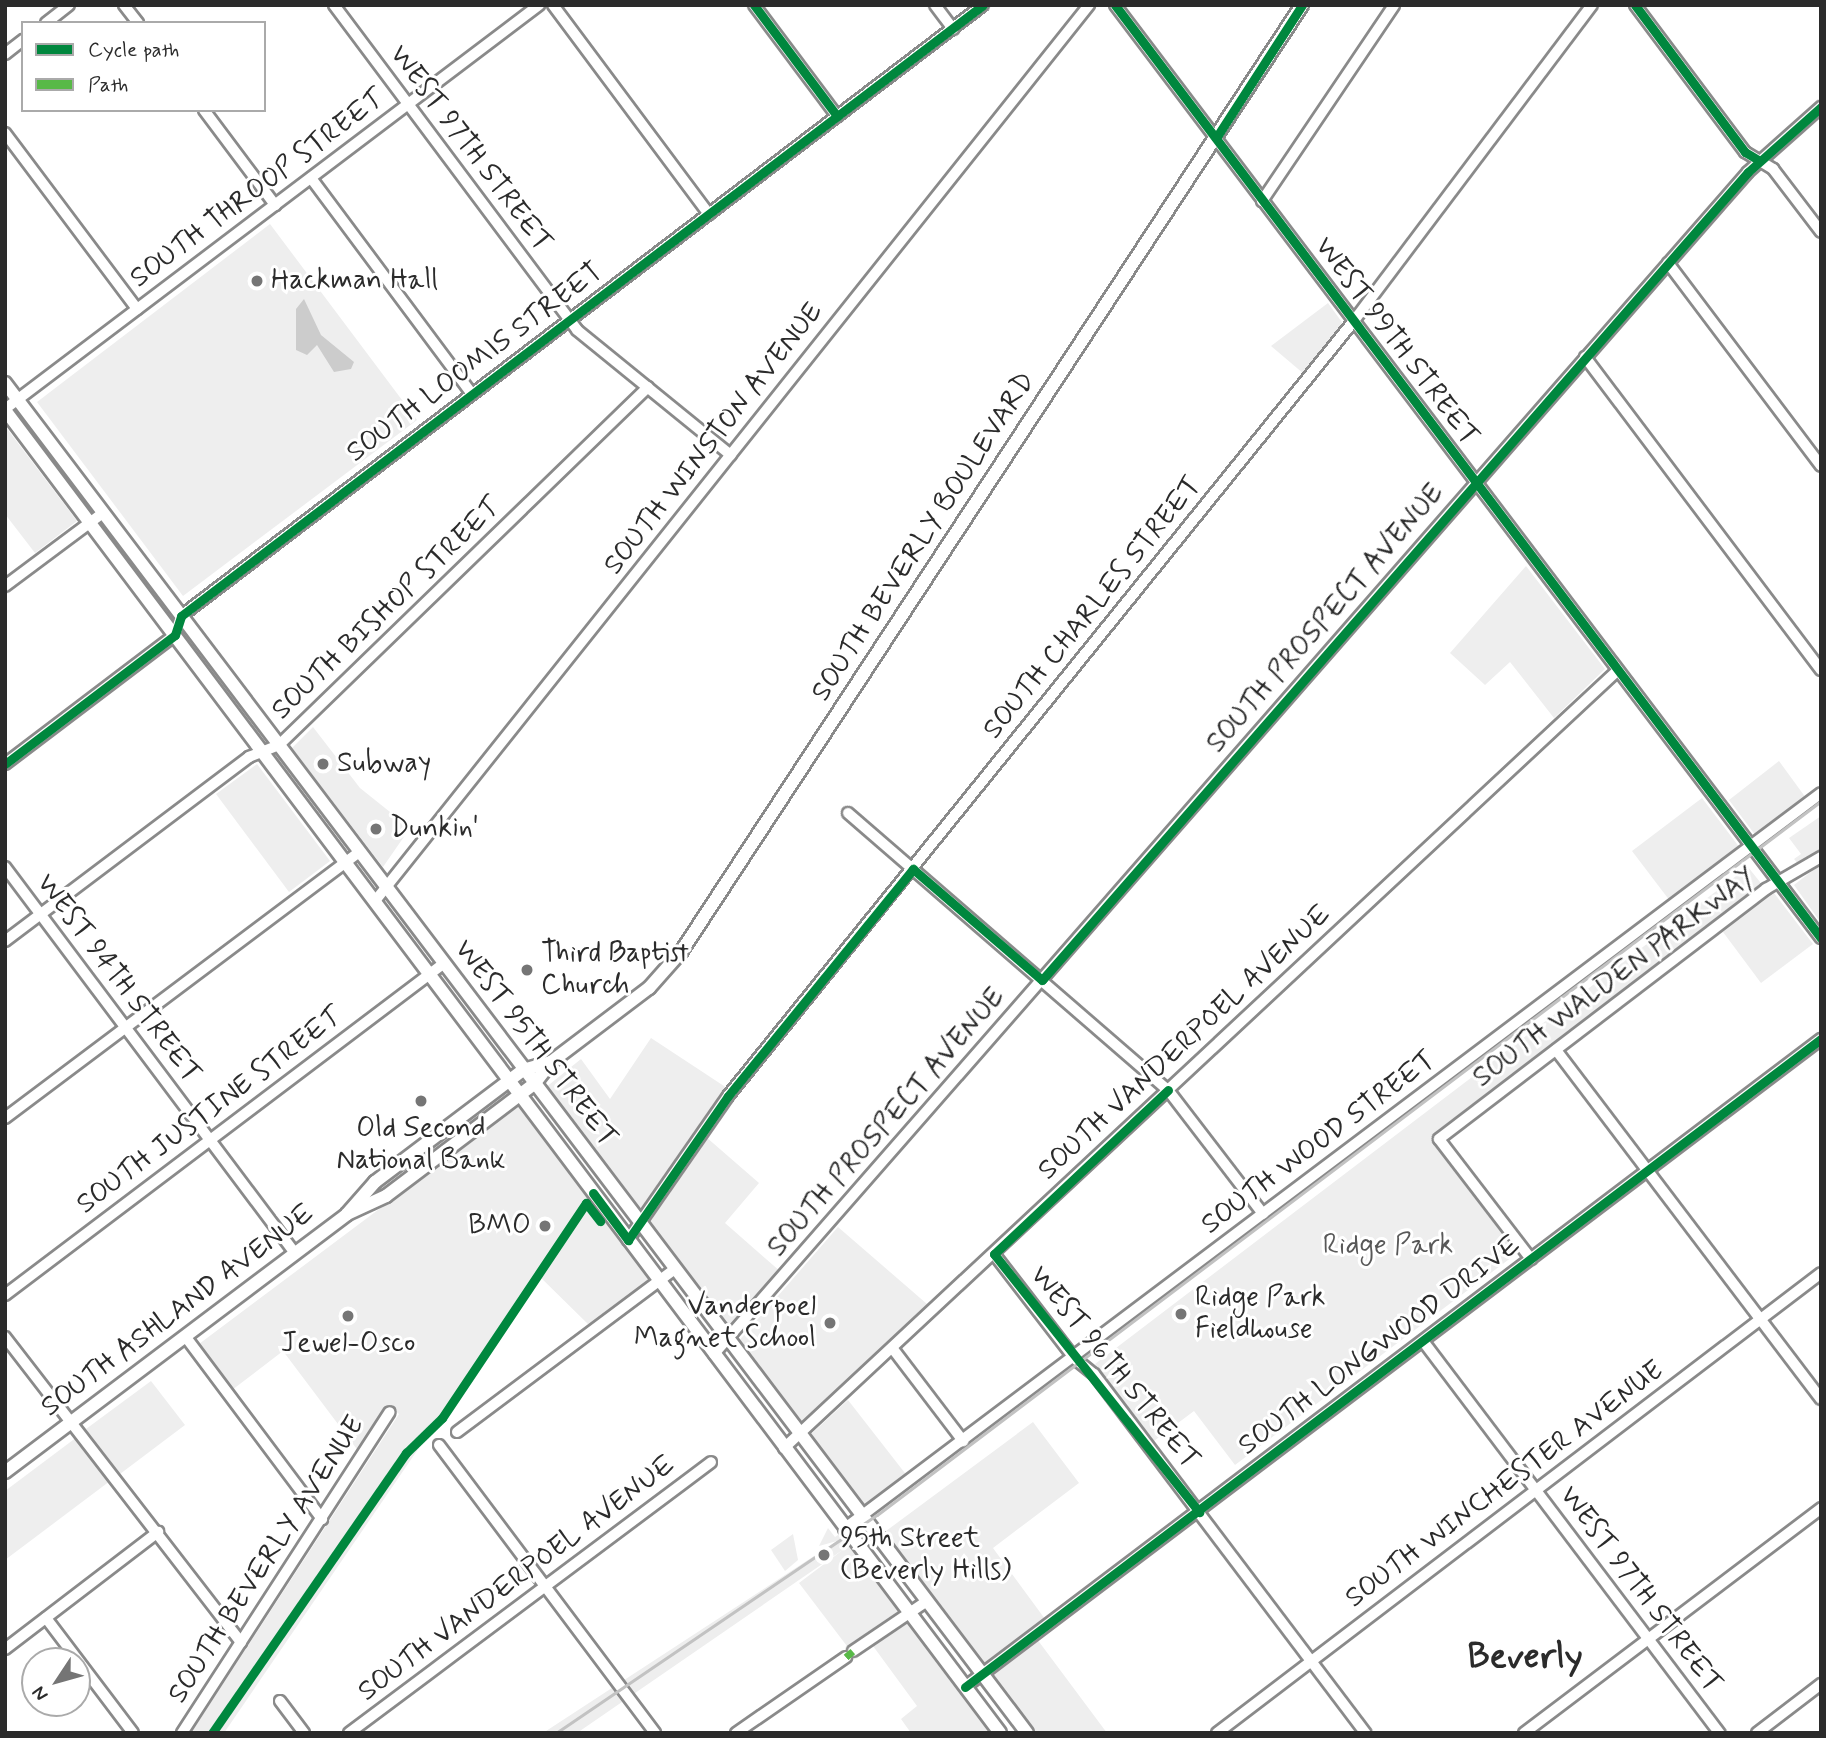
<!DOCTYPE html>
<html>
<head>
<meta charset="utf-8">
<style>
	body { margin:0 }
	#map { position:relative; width:1826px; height:1738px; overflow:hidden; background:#fff; font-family:Mynerve,sans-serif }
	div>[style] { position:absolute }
	.built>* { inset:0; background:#eee }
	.water>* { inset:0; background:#ccc }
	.roads { filter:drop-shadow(2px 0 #8a8a8a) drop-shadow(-2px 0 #8a8a8a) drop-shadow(0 2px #8a8a8a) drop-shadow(0 -2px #8a8a8a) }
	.minor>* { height:10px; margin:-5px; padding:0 5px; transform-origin:5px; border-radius:5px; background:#fff }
	.major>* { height:12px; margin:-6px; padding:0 6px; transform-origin:6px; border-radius:6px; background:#fff }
	.rail>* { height:2.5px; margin:-1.25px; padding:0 1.25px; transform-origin:1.25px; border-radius:1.25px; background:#c2c2c2 }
	.quiet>* { height:7px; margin-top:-3.5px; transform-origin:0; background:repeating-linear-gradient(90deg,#58b947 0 14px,transparent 0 21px) }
	.cycleway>* { height:9px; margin:-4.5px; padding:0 4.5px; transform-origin:4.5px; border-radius:4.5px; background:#00873e }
	.dots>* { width:19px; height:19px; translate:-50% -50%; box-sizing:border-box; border:4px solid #fff; border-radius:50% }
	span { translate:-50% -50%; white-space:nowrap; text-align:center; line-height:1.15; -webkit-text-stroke:6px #fff; paint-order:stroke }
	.street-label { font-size:28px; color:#2b2b2b }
	.poi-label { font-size:28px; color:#2b2b2b }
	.left { translate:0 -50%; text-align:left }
	.right { translate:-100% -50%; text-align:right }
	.park-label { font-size:28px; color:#585858 }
	.district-label { font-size:35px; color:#2b2b2b; font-weight:700 }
	.frame { position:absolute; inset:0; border:7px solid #2b2b2b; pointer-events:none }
	.legend { position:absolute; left:21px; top:21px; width:245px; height:91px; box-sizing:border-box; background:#fff; border:2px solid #aaa; margin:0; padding:9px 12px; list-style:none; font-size:21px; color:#2b2b2b }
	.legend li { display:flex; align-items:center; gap:14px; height:35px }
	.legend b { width:35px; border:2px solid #aaa }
	.north { position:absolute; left:21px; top:1647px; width:70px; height:70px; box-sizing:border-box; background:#fff; border:2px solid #aaa; border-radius:50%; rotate:234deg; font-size:19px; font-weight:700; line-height:28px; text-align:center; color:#2b2b2b }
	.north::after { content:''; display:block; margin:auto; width:24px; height:32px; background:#757575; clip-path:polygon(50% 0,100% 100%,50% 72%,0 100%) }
</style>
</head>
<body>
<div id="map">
	<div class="built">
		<div style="clip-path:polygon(270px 224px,417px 420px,183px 596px,37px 402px)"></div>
		<div style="clip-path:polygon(1328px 303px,1344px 325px,1304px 374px,1271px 346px)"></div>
		<div style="clip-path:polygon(5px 426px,77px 521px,35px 553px,5px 514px)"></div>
		<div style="clip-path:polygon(1526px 566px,1605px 669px,1554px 718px,1510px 662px,1485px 685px,1450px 653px)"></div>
		<div style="clip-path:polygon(313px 727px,360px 788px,410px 828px,383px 867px,292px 748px)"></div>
		<div style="clip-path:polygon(1779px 761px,1806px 798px,1756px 836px,1729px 800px)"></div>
		<div style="clip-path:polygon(257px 764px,330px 861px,289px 892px,216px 794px)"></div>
		<div style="clip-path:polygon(1702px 798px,1740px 848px,1670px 901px,1632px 851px)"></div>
		<div style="clip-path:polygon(1821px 816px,1821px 852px,1799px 865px,1794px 859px,1801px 854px,1789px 838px)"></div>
		<div style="clip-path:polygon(1821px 864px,1821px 923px,1794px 885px)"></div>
		<div style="clip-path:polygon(1748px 867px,1764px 887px,1435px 1137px,1520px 1251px,1235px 1465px,1194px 1411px,1154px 1441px,1095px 1364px)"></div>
		<div style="clip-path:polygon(1774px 893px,1813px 944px,1761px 983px,1723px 932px)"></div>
		<div style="clip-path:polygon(651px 1038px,727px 1088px,698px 1130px,759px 1183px,725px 1223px,781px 1272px,728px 1330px,545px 1088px,581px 1059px,610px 1099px)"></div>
		<div style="clip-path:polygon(518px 1105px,651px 1282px,592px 1328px,535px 1272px,435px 1423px,396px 1463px,209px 1733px,191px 1733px,399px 1414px,388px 1405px,359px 1452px,283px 1351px,232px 1390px,199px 1344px)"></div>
		<div style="clip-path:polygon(838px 1227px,927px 1304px,799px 1424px,737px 1343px)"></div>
		<div style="clip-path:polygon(151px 1381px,185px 1425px,120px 1474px,86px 1429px)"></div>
		<div style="clip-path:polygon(848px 1400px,908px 1477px,865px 1511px,808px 1437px)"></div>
		<div style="clip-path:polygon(1033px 1422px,1079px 1483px,993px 1548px,1045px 1619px,1031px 1631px,1107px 1733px,1032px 1733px,882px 1534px)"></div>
		<div style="clip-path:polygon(77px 1437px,110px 1481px,5px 1560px,5px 1491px)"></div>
		<div style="clip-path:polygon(425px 1439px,224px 1733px,215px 1733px,410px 1453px)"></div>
		<div style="clip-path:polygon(828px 1528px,835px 1537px,841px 1533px,992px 1733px,911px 1733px,901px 1719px,917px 1706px,873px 1646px,856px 1658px,799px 1583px,844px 1549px,577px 1733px,543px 1733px,837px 1541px,819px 1546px)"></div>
		<div style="clip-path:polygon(793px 1534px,798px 1560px,785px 1571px,771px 1550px)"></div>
	</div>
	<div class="water">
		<div style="clip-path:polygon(304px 299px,321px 335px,354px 362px,351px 369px,334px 372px,317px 345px,307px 355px,296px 350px,296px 309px)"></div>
	</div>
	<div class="roads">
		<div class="minor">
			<div style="left:124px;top:5px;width:23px;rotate:52deg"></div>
			<div style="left:334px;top:5px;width:406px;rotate:53.2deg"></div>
			<div style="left:577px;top:330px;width:198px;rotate:39.1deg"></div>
			<div style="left:553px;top:5px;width:261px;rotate:53.3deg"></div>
			<div style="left:754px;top:5px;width:139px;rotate:53.2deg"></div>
			<div style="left:935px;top:5px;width:30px;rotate:53deg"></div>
			<div style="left:1115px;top:5px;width:1170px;rotate:52.89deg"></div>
			<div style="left:1635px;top:5px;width:184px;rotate:53.2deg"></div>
			<div style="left:1745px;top:152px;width:33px;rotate:31deg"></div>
			<div style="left:1773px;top:169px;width:79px;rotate:52.7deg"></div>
			<div style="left:46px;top:23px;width:29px;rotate:-38deg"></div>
			<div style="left:5px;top:54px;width:23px;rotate:-38deg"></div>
			<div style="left:204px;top:110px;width:119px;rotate:53.2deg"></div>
			<div style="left:5px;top:133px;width:220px;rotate:53.1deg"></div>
			<div style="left:311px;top:178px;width:269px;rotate:53.3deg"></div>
			<div style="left:1262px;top:201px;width:236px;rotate:-56deg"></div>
			<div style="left:1668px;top:263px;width:254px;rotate:53deg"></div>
			<div style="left:1585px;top:357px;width:392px;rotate:53deg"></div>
			<div style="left:5px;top:409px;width:670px;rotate:-37.11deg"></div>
			<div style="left:5px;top:586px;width:122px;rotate:-36.7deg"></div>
			<div style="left:5px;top:764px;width:213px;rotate:-37.2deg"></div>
			<div style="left:175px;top:635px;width:20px;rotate:-72deg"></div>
			<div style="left:181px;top:616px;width:1008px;rotate:-37.3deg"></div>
			<div style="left:848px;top:813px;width:423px;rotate:40.9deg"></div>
			<div style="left:1168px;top:1090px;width:156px;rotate:52.5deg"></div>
			<div style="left:5px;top:867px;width:483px;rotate:53.1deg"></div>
			<div style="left:375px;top:901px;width:1146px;rotate:-51.45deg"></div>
			<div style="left:5px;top:941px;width:306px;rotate:-37deg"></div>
			<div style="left:249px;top:757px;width:32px;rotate:-22deg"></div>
			<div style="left:279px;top:745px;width:514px;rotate:-44.13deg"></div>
			<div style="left:1556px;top:1050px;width:438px;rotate:52.8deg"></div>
			<div style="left:5px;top:1118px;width:443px;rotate:-36.9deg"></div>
			<div style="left:628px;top:1240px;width:175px;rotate:-55.2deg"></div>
			<div style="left:728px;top:1096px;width:995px;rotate:-51.08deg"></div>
			<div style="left:1353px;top:322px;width:397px;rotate:-53deg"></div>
			<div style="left:994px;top:1254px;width:131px;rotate:52.4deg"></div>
			<div style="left:1074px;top:1358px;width:26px;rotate:39deg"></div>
			<div style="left:1094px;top:1374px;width:450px;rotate:52.9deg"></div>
			<div style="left:1531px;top:1259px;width:151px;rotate:-127.5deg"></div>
			<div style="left:1439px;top:1139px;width:412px;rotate:-37.4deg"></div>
			<div style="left:1766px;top:889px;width:64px;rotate:-30.2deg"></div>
			<div style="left:5px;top:1295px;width:549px;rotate:-37.08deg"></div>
			<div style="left:185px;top:1336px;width:229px;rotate:53.2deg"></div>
			<div style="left:5px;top:1337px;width:386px;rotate:52.3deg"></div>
			<div style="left:1423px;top:1341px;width:492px;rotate:52.9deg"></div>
			<div style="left:893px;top:1349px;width:116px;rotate:52.7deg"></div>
			<div style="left:714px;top:1354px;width:1570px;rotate:-48.82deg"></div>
			<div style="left:1748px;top:172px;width:98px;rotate:-41.7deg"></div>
			<div style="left:457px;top:1432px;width:272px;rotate:-36.8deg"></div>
			<div style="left:439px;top:1445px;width:360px;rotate:53.1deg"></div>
			<div style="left:784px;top:1448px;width:1139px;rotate:-43.01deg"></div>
			<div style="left:844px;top:1529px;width:1223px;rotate:-36.99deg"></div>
			<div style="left:46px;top:1618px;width:144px;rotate:52.9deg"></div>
			<div style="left:5px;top:1649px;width:193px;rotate:-37.4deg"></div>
			<div style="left:853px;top:1651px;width:89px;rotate:-34deg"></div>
			<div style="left:965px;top:1687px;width:1074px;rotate:-37.13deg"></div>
			<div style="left:280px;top:1701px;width:40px;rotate:53deg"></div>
			<div style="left:182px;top:1733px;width:382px;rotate:-57.1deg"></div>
			<div style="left:349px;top:1733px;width:452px;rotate:-36.8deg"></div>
			<div style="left:736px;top:1733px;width:134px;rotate:-34.6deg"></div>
			<div style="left:1217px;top:1733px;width:759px;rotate:-37.29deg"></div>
			<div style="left:1524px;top:1733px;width:373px;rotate:-37.1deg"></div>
			<div style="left:1757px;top:1733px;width:81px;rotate:-37.4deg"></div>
		</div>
		<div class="major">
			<div style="left:5px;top:383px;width:1693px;rotate:52.87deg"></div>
			<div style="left:5px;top:410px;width:1655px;rotate:53.05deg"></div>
			<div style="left:347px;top:1214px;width:43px;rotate:-24.8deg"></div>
			<div style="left:386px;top:1196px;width:186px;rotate:-37.1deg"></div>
			<div style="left:534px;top:1084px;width:28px;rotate:-52deg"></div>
			<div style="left:551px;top:1062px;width:123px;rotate:-37.1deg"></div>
			<div style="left:649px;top:988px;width:48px;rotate:-48.4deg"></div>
			<div style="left:681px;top:952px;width:1132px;rotate:-56.74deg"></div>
			<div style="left:5px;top:1472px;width:428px;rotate:-37deg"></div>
			<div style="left:347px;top:1214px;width:43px;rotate:-48.8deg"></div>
			<div style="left:375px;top:1182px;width:186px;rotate:-37.1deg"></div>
			<div style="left:523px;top:1070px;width:29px;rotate:-16deg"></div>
		</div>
	</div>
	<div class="rail">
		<div style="left:556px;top:1733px;width:388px;rotate:-34.2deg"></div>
		<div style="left:877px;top:1515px;width:1184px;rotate:-37.1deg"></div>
	</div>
	<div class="quiet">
		<div style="left:846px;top:1657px;width:9px;rotate:-41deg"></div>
	</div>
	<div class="cycleway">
		<div style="left:754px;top:5px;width:139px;rotate:53.2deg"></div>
		<div style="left:1115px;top:5px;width:1170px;rotate:52.89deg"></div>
		<div style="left:1635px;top:5px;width:184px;rotate:53.2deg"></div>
		<div style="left:1745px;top:152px;width:17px;rotate:31deg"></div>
		<div style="left:1216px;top:138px;width:158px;rotate:-57.1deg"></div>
		<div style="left:5px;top:764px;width:213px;rotate:-37.2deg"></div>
		<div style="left:175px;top:635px;width:20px;rotate:-72deg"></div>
		<div style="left:181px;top:616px;width:1008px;rotate:-37.3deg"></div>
		<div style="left:1168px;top:1090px;width:239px;rotate:136.7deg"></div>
		<div style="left:994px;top:1254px;width:330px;rotate:51.5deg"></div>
		<div style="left:593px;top:1193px;width:59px;rotate:53.3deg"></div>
		<div style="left:628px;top:1240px;width:175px;rotate:-55.2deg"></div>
		<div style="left:728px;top:1096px;width:293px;rotate:-50.8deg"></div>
		<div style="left:913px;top:869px;width:170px;rotate:40.7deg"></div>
		<div style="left:1042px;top:980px;width:1073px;rotate:-48.85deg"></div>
		<div style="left:1748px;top:172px;width:98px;rotate:-41.7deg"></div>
		<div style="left:965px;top:1687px;width:1074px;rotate:-37.13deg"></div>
		<div style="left:212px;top:1733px;width:341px;rotate:-55.3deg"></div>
		<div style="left:406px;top:1453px;width:50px;rotate:-44.2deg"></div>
		<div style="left:442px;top:1418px;width:259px;rotate:-56.2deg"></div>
		<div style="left:586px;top:1203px;width:23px;rotate:52deg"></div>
	</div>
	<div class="dots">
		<div style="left:257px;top:281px;background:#757575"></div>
		<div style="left:323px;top:764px;background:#757575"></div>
		<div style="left:376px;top:829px;background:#757575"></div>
		<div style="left:527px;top:970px;background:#757575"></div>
		<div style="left:421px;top:1101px;background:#757575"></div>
		<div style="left:545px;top:1226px;background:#757575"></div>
		<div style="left:1181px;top:1314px;background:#757575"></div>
		<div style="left:348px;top:1316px;background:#757575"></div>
		<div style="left:830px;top:1323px;background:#757575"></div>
		<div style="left:824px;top:1555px;background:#757575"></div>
	</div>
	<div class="street-label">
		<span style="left:470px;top:149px;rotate:53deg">WEST 97TH STREET</span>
		<span style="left:258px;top:189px;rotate:-37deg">SOUTH THROOP STREET</span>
		<span style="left:1396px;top:342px;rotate:53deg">WEST 99TH STREET</span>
		<span style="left:475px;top:363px;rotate:-37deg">SOUTH LOOMIS STREET</span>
		<span style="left:714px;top:439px;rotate:-52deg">SOUTH WINSTON AVENUE</span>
		<span style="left:924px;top:537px;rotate:-57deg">SOUTH BEVERLY BOULEVARD</span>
		<span style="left:1093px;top:608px;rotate:-51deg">SOUTH CHARLES STREET</span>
		<span style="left:387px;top:609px;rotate:-44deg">SOUTH BISHOP STREET</span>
		<span style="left:1326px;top:619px;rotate:-49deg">SOUTH PROSPECT AVENUE</span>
		<span style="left:1615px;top:978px;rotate:-37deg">SOUTH WALDEN PARKWAY</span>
		<span style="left:118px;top:979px;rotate:53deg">WEST 94TH STREET</span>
		<span style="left:1185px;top:1043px;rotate:-43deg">SOUTH VANDERPOEL AVENUE</span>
		<span style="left:535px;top:1044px;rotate:53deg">WEST 95TH STREET</span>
		<span style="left:210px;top:1111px;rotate:-37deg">SOUTH JUSTINE STREET</span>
		<span style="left:887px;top:1123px;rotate:-49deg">SOUTH PROSPECT AVENUE</span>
		<span style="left:1319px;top:1143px;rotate:-37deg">SOUTH WOOD STREET</span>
		<span style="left:178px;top:1311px;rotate:-37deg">SOUTH ASHLAND AVENUE</span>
		<span style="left:1380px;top:1346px;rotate:-37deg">SOUTH LONGWOOD DRIVE</span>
		<span style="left:1114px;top:1368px;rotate:51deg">WEST 96TH STREET</span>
		<span style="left:1505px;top:1485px;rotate:-37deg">SOUTH WINCHESTER AVENUE</span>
		<span style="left:267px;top:1560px;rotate:-57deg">SOUTH BEVERLY AVENUE</span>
		<span style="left:517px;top:1579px;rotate:-37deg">SOUTH VANDERPOEL AVENUE</span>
		<span style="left:1640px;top:1590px;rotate:53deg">WEST 97TH STREET</span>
	</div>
	<div class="poi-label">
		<span class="left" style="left:271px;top:281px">Hackman Hall</span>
		<span class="left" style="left:337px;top:764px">Subway</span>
		<span class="left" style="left:390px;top:829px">Dunkin'</span>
		<span class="left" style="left:541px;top:970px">Third Baptist<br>Church</span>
		<span style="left:421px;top:1145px">Old Second<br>National Bank</span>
		<span class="right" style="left:531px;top:1226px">BMO</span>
		<span class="left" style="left:1195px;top:1314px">Ridge Park<br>Fieldhouse</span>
		<span class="right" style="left:816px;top:1323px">Vanderpoel<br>Magnet School</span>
		<span style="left:348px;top:1344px">Jewel-Osco</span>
		<span class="left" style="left:840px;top:1555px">95th Street<br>(Beverly Hills)</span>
	</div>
	<div class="park-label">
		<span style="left:1388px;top:1246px">Ridge Park</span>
	</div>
	<div class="district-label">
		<span style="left:1525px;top:1657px">Beverly</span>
	</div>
	<div class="frame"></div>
	<ul class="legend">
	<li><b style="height:9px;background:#00873e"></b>Cycle path</li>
	<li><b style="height:9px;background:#58b947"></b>Path</li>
	</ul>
	<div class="north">N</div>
</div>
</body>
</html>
